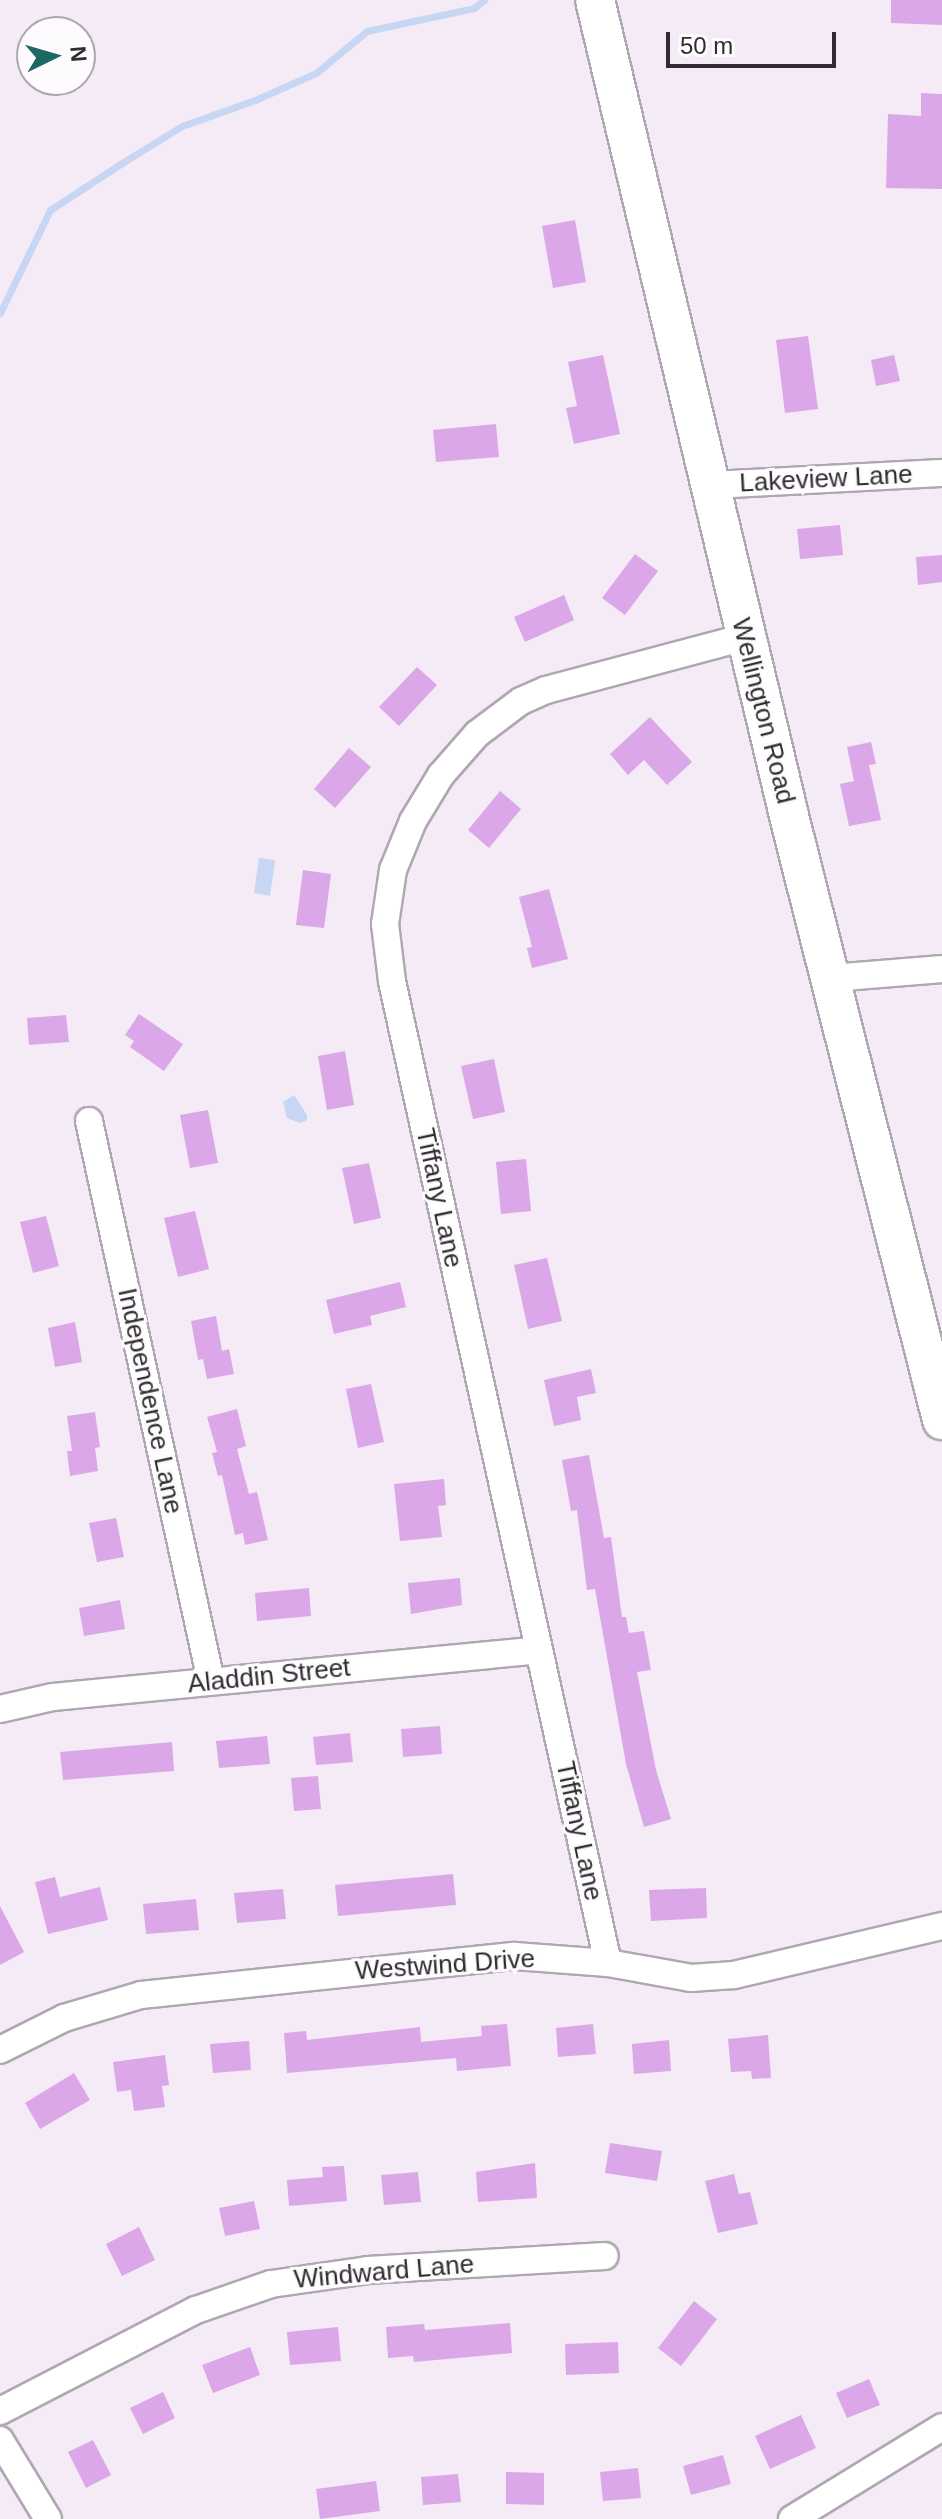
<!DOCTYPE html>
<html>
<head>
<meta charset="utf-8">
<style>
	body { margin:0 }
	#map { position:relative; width:942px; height:2519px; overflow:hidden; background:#f4ebf6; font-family:Helvetica,sans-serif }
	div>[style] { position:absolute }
	.water>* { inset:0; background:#c7d7f3 }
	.stream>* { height:7px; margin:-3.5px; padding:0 3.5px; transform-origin:3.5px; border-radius:3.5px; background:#c7d7f3 }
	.building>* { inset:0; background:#dba7e8 }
	.roads { filter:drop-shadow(2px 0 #afa7b1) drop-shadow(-2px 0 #afa7b1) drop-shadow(0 2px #afa7b1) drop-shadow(0 -2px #afa7b1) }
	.minor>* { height:26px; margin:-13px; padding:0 13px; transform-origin:13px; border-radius:13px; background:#fff }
	.secondary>* { height:38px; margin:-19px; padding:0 19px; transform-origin:19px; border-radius:19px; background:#fff }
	span { translate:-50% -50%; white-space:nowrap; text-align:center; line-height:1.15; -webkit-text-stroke:6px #fefbff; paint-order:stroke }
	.street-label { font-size:26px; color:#302d31 }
	.north { position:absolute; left:16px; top:16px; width:80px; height:80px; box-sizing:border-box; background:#fefbff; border:2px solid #aca9ad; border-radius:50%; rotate:85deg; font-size:22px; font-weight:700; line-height:32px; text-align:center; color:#302d31 }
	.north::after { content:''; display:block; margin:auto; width:28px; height:36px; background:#1b6865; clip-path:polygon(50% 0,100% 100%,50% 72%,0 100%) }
	.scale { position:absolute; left:666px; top:32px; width:170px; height:36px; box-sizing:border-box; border:4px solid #302d31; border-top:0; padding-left:10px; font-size:24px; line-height:28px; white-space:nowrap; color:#302d31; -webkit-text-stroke:6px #fefbff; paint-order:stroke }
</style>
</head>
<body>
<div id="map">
	<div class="water">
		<div style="clip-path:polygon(259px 858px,275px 860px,270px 896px,254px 893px)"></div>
		<div style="clip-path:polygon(294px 1095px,307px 1115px,307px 1120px,300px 1123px,287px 1118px,283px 1102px)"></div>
	</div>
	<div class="stream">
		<div style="left:0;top:313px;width:114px;rotate:-64.1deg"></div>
		<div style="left:50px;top:210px;width:90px;rotate:-33.2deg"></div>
		<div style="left:125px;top:161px;width:67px;rotate:-31.6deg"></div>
		<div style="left:182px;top:126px;width:77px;rotate:-19.6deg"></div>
		<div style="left:255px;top:100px;width:67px;rotate:-23.9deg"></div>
		<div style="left:316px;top:73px;width:66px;rotate:-39.5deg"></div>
		<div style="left:367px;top:31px;width:109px;rotate:-12.1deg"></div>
		<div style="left:474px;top:8px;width:13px;rotate:-39deg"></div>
	</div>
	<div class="building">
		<div style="clip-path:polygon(891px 0,942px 0,942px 25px,891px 23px)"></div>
		<div style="clip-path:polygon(921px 93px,942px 94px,942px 189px,886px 188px,888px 114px,921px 116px)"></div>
		<div style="clip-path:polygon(575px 220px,586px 282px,553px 288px,542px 226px)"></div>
		<div style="clip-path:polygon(808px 336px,818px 409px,785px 413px,776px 340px)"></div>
		<div style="clip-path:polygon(603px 355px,620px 434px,574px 444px,566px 408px,577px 406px,568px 362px)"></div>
		<div style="clip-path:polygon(894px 355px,900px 381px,876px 386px,871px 360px)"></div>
		<div style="clip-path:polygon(496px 424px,499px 457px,436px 462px,433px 430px)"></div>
		<div style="clip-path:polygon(840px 525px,843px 555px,800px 559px,797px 529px)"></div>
		<div style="clip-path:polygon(635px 554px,658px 571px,625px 615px,602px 598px)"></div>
		<div style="clip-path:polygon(942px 555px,942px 582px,918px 585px,916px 557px)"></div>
		<div style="clip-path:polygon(564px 595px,574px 620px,525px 642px,514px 617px)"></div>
		<div style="clip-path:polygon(417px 667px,437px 685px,399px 726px,379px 707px)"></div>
		<div style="clip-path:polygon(650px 717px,692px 762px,667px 785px,644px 760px,628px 775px,610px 754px)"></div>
		<div style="clip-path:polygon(871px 742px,876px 764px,869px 765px,881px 820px,849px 826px,840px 784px,854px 781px,847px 747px)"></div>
		<div style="clip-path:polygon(349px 748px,371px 767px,335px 808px,314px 789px)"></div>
		<div style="clip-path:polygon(500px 791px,521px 809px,489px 848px,468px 830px)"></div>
		<div style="clip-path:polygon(303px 870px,331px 874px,324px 928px,296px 925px)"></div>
		<div style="clip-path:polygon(549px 889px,568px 959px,532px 968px,527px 948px,532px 947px,519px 897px)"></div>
		<div style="clip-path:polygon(139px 1014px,183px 1044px,164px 1071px,130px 1047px,134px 1041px,125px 1035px)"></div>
		<div style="clip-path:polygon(66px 1015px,69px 1042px,29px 1045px,27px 1018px)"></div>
		<div style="clip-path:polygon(345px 1051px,354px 1105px,327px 1110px,318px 1056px)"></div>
		<div style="clip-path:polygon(494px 1059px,505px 1112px,473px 1119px,461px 1066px)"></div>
		<div style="clip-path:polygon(208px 1110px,218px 1163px,190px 1168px,180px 1115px)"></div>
		<div style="clip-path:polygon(526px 1159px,531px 1211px,501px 1214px,496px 1162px)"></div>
		<div style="clip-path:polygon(369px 1163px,381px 1218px,354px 1224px,342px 1168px)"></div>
		<div style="clip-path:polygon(195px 1211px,209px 1269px,178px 1277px,164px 1218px)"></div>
		<div style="clip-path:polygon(46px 1216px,59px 1266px,33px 1273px,20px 1222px)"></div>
		<div style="clip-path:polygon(547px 1258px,562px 1321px,528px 1329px,514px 1265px)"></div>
		<div style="clip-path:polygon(400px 1282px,406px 1307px,370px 1316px,372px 1325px,334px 1334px,326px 1300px)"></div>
		<div style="clip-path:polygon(216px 1316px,222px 1351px,229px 1349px,234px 1374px,207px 1379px,203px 1359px,198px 1360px,191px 1321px)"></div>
		<div style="clip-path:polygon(75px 1322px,82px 1362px,55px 1367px,48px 1328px)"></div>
		<div style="clip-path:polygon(591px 1369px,596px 1393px,577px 1397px,581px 1420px,554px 1426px,544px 1380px)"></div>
		<div style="clip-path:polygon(371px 1384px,384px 1442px,358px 1448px,346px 1389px)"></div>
		<div style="clip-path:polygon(237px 1409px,246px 1446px,237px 1449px,249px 1494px,257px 1492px,268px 1540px,245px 1545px,243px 1533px,235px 1535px,222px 1475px,218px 1476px,212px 1453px,217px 1452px,207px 1417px)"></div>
		<div style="clip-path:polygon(95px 1412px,100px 1447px,95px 1448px,98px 1471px,70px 1476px,67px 1451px,72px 1451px,67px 1416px)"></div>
		<div style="clip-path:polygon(589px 1455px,604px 1538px,611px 1537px,622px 1617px,626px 1617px,629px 1633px,644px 1631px,651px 1670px,637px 1672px,656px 1770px,671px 1819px,644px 1827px,626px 1764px,595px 1589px,587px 1590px,577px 1510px,571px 1511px,562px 1460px)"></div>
		<div style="clip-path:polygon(444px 1479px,446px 1505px,438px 1506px,442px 1537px,400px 1541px,394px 1484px)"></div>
		<div style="clip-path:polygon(116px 1518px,124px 1557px,97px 1562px,89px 1523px)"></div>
		<div style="clip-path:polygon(460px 1578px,462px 1605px,411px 1614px,408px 1583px)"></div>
		<div style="clip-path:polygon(309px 1588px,311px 1616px,257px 1621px,255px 1593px)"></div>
		<div style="clip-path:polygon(120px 1600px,125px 1629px,84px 1636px,79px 1608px)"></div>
		<div style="clip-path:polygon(440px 1726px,442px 1754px,403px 1757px,401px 1729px)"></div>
		<div style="clip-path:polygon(350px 1733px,353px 1762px,316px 1765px,313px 1737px)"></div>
		<div style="clip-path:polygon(267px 1736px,270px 1764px,219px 1768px,216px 1741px)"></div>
		<div style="clip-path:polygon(172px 1742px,174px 1771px,63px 1780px,60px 1752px)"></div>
		<div style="clip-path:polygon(318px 1776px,321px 1809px,294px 1811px,291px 1778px)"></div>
		<div style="clip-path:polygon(453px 1874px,456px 1905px,338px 1916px,335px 1885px)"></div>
		<div style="clip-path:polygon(55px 1877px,60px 1897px,100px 1887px,108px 1920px,48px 1934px,35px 1882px)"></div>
		<div style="clip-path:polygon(706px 1888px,707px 1918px,651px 1921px,649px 1890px)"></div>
		<div style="clip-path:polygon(283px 1889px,286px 1919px,237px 1923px,234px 1893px)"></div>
		<div style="clip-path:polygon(196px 1899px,199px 1930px,146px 1934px,143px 1904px)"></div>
		<div style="clip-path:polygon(0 1906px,24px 1952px,0 1965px)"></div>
		<div style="clip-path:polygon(507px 2024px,511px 2066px,457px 2071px,456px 2058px,287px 2073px,284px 2033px,306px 2031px,307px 2040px,420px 2027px,421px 2042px,482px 2036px,481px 2026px)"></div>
		<div style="clip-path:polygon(593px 2024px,596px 2054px,558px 2057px,556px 2028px)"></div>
		<div style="clip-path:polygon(768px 2035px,771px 2078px,752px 2079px,751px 2071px,731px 2072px,728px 2039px)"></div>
		<div style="clip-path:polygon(669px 2040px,671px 2071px,634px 2074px,632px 2044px)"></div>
		<div style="clip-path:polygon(249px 2041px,251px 2070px,213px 2073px,210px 2044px)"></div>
		<div style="clip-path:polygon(165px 2055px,169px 2085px,162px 2086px,165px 2107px,134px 2111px,131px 2090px,117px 2092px,113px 2062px)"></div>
		<div style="clip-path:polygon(74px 2073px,90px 2100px,40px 2129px,25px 2103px)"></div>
		<div style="clip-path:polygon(610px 2143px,662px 2151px,657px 2181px,605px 2173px)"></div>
		<div style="clip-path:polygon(535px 2163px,537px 2198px,478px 2202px,476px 2172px)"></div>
		<div style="clip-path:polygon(344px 2166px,347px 2201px,289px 2206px,287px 2180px,323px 2177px,322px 2167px)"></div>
		<div style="clip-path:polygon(418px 2172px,421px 2202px,384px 2205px,381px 2175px)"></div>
		<div style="clip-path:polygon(734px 2174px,739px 2194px,750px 2192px,758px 2224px,718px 2233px,705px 2181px)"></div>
		<div style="clip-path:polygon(254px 2201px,260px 2229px,225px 2236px,219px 2208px)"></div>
		<div style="clip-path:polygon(139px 2227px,155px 2260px,122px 2276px,106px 2244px)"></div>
		<div style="clip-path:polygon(694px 2301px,717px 2319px,681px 2366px,658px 2348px)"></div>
		<div style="clip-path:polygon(510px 2323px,512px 2353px,414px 2362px,413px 2356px,388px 2358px,386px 2327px,424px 2324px,425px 2330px)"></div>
		<div style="clip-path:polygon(338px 2327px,341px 2361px,290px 2365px,287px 2332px)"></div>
		<div style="clip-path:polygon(618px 2342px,619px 2373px,566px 2375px,565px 2344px)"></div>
		<div style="clip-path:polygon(250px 2347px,260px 2375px,213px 2393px,202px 2365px)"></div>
		<div style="clip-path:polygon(869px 2379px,880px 2405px,847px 2418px,836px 2393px)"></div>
		<div style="clip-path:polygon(163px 2392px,175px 2418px,143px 2434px,130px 2408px)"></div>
		<div style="clip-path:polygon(801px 2415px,816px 2448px,770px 2469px,755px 2436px)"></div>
		<div style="clip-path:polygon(93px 2440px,111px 2475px,86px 2488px,68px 2452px)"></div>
		<div style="clip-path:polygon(723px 2455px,731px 2484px,691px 2495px,683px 2466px)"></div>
		<div style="clip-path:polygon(638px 2468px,641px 2498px,603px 2501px,600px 2472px)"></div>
		<div style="clip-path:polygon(506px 2472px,544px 2473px,544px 2505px,506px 2504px)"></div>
		<div style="clip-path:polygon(458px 2474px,461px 2502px,423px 2505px,421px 2477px)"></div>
		<div style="clip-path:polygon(376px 2481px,380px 2511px,320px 2519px,316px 2489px)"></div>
	</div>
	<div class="roads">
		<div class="minor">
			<div style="left:711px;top:485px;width:231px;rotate:-3deg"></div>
			<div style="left:832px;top:978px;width:110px;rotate:-4.7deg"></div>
			<div style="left:89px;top:1121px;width:573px;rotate:77.71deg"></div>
			<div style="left:0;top:1709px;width:54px;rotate:-12.8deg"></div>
			<div style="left:53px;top:1697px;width:488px;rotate:-5.5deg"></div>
			<div style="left:608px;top:1963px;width:1005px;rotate:-102.41deg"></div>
			<div style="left:392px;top:981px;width:57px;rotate:-97deg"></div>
			<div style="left:385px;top:924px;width:55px;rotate:-81.6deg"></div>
			<div style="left:393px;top:870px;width:53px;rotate:-67.8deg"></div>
			<div style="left:413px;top:821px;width:54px;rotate:-58.7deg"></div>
			<div style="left:441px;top:775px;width:55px;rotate:-48.7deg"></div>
			<div style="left:477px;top:734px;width:55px;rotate:-36.9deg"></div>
			<div style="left:521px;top:701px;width:27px;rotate:-24deg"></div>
			<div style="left:546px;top:690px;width:206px;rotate:-14.9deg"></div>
			<div style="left:0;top:2050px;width:72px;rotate:-26.6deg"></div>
			<div style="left:64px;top:2018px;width:80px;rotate:-16.6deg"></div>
			<div style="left:141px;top:1995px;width:376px;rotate:-6deg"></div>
			<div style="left:515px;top:1956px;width:93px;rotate:4.3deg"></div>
			<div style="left:608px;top:1963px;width:84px;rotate:10.2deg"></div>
			<div style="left:691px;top:1978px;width:43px;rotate:-4deg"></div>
			<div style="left:734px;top:1975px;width:214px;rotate:-13.3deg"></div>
			<div style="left:0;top:2411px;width:220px;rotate:-27.3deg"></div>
			<div style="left:196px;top:2310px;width:79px;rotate:-19.1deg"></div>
			<div style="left:271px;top:2284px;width:98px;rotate:-8.2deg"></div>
			<div style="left:368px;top:2270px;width:237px;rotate:-3.4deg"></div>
			<div style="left:0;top:2440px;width:92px;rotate:58.7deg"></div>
			<div style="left:792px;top:2519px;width:176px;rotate:-31.5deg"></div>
		</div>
		<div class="secondary">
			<div style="left:595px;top:0;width:847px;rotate:76.62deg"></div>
			<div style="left:791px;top:824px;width:615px;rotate:75.78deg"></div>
		</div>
	</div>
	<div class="street-label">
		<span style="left:826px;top:479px;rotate:-3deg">Lakeview Lane</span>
		<span style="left:763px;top:711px;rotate:76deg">Wellington Road</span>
		<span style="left:439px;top:1198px;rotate:78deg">Tiffany Lane</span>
		<span style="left:150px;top:1401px;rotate:78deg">Independence Lane</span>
		<span style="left:269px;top:1676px;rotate:-6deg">Aladdin Street</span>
		<span style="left:579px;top:1831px;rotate:78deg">Tiffany Lane</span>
		<span style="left:445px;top:1965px;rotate:-4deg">Westwind Drive</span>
		<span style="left:384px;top:2272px;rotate:-5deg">Windward Lane</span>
	</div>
	<div class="north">N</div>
	<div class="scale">50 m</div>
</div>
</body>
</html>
